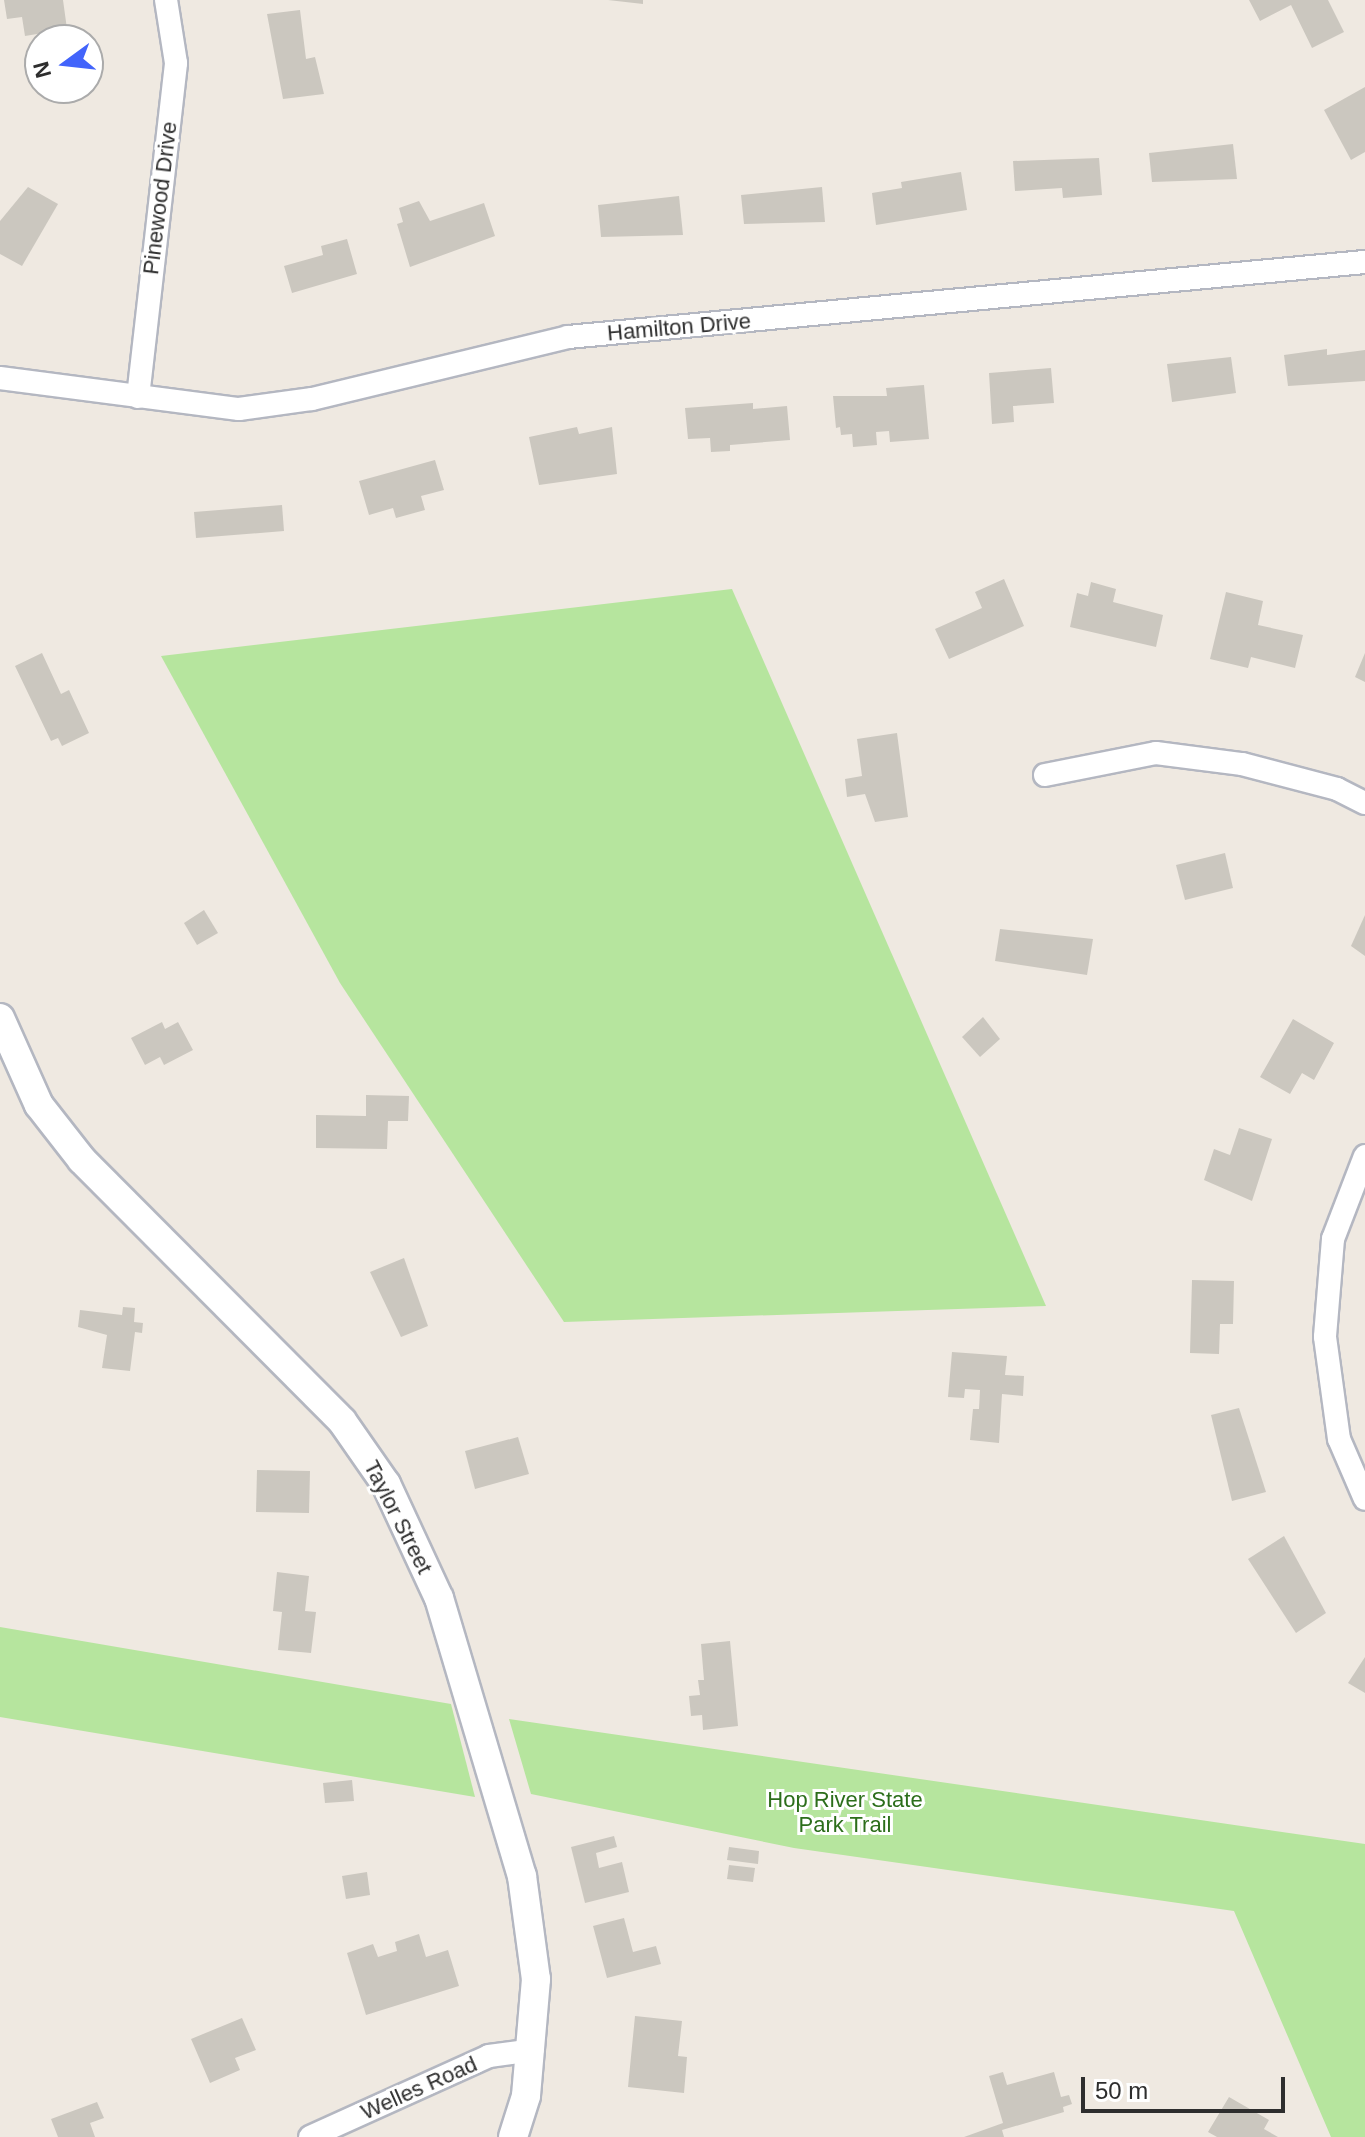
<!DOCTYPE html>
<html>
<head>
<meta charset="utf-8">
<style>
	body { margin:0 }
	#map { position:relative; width:1365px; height:2137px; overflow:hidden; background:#efe9e1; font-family:Helvetica,sans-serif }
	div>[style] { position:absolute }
	.green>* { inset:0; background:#b6e59e }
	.building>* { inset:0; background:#cbc7bf }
	.roads { filter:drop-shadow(2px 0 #b4b7c1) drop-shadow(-2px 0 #b4b7c1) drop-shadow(0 2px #b4b7c1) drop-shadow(0 -2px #b4b7c1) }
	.minor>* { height:22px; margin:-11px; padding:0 11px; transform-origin:11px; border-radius:11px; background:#fff }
	.tertiary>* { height:28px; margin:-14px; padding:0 14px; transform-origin:14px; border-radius:14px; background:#fff }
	span { translate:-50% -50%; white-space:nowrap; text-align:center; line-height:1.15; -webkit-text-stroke:6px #fff; paint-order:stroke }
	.street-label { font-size:22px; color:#2e2e2e }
	.park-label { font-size:22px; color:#2c6e1b }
	.north { position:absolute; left:24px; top:24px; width:80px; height:80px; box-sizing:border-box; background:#fff; border:2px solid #ababab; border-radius:50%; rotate:255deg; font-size:22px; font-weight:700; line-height:32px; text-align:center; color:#2e2e2e }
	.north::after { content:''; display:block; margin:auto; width:28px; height:36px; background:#4264fb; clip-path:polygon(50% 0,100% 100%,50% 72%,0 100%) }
	.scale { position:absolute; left:1081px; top:2077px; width:204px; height:36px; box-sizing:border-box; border:4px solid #2e2e2e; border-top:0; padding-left:10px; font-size:24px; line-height:28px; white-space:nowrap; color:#2e2e2e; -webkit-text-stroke:6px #fff; paint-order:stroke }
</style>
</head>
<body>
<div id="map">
	<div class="green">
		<div style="clip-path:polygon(732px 589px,1046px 1306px,564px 1322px,340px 983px,161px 656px)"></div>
		<div style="clip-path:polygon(0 1627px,451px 1704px,475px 1797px,0 1717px)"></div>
		<div style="clip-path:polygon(509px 1719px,1365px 1844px,1365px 2137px,1331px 2137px,1234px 1911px,794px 1848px,531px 1794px)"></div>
	</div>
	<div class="building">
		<div style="clip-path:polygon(4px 0,63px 0,67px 29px,25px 36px,22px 17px,7px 19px)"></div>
		<div style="clip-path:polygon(608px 0,643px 0,643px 4px)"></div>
		<div style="clip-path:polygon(1249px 0,1328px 0,1344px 32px,1312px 48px,1291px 5px,1260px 21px)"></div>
		<div style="clip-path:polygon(300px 10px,306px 59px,315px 57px,324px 94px,283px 99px,267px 14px)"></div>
		<div style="clip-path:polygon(1365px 87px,1365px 152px,1351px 160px,1324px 110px)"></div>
		<div style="clip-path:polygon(1233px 144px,1237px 179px,1152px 182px,1149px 153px)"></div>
		<div style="clip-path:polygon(1099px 158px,1102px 195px,1063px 198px,1062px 188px,1015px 191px,1013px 161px)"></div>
		<div style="clip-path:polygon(961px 172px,967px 210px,876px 225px,872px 193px,902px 188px,901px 182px)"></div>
		<div style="clip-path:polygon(28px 187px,58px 204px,22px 266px,0 254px,0 221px)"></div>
		<div style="clip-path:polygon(822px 187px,825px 222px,744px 224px,741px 195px)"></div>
		<div style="clip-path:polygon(679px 196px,683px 235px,601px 237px,598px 205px)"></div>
		<div style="clip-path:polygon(419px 201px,430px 221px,484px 203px,495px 236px,410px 267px,397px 224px,403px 222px,399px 208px)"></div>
		<div style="clip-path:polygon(347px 239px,357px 274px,292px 293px,284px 266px,323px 255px,321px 246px)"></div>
		<div style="clip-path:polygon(1327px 349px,1327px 355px,1365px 350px,1365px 381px,1288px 386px,1284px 355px)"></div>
		<div style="clip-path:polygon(1231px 357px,1236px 393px,1172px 402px,1167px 364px)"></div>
		<div style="clip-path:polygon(1051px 368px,1054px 403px,1013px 406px,1014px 422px,992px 424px,989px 373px)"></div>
		<div style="clip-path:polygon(924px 385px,929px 439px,890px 442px,889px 431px,876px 432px,877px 445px,853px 447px,852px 434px,841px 435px,840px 427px,836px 428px,833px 396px,887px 396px,886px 388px)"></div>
		<div style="clip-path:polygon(753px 403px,753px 409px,787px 406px,790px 440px,730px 445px,730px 451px,711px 452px,710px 438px,688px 439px,685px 408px)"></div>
		<div style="clip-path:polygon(577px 427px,579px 434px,612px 427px,617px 474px,539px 485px,529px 437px)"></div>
		<div style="clip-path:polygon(435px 460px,444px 490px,421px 496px,425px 510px,396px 518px,393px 508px,369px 515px,359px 481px)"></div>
		<div style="clip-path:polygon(282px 505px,284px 531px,196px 538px,194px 512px)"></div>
		<div style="clip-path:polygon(1004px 579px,1024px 626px,949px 659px,935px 629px,982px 608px,975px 592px)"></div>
		<div style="clip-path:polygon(1091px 582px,1116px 589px,1113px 602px,1163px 615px,1156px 647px,1070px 627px,1077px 593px,1088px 596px)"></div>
		<div style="clip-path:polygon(1226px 592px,1263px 601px,1258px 625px,1303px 635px,1295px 668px,1251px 657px,1248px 668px,1210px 659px)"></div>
		<div style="clip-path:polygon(42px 653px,61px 694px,69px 690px,89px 733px,62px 746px,58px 738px,51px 741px,15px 666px)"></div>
		<div style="clip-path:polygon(1365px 653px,1365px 682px,1355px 677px)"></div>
		<div style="clip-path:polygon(897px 733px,908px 817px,875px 822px,865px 794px,847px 797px,845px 779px,862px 776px,857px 739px)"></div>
		<div style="clip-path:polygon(1225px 853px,1233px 888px,1185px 900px,1176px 865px)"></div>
		<div style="clip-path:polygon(204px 910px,218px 933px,197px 945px,184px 923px)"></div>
		<div style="clip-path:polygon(1365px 915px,1365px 956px,1351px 946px)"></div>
		<div style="clip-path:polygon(1000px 929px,1093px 939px,1087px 975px,995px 961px)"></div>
		<div style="clip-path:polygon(983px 1017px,1000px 1039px,980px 1057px,962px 1037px)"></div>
		<div style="clip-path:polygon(1293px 1019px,1334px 1043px,1314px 1080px,1302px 1073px,1290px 1094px,1260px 1077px)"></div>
		<div style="clip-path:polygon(162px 1022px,165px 1029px,178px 1022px,193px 1050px,164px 1065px,160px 1057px,145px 1065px,131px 1038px)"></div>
		<div style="clip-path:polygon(366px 1095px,409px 1096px,408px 1121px,388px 1121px,387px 1149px,316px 1148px,316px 1115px,366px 1116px)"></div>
		<div style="clip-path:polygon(1239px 1128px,1272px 1139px,1252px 1201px,1204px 1180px,1214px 1149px,1230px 1155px)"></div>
		<div style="clip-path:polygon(404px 1258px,428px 1326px,401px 1337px,370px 1272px)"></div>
		<div style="clip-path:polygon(1192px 1280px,1234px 1281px,1233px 1324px,1220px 1324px,1219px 1354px,1190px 1353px)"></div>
		<div style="clip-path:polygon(123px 1307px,135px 1308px,134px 1322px,143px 1323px,142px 1333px,135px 1332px,130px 1371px,102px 1368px,107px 1335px,78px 1327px,80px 1310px,122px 1315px)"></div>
		<div style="clip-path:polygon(952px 1352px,1007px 1356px,1005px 1375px,1024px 1376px,1023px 1396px,1002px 1394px,999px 1443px,970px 1440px,973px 1409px,979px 1409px,980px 1390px,965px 1389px,964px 1398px,948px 1397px)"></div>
		<div style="clip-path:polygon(1239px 1408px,1266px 1492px,1232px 1501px,1211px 1415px)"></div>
		<div style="clip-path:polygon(518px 1437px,529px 1474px,475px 1489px,465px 1451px)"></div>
		<div style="clip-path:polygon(257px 1470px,310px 1471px,309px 1513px,256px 1512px)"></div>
		<div style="clip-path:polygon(1284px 1536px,1326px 1613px,1296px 1633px,1248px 1559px)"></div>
		<div style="clip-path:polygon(277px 1572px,309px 1576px,305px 1611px,316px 1612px,311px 1653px,278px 1650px,282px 1612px,273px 1611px)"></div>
		<div style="clip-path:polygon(730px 1641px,738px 1726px,703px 1730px,702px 1715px,691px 1716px,689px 1696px,700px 1695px,698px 1680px,704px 1680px,701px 1644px)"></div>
		<div style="clip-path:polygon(1365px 1657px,1365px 1693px,1348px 1683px)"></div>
		<div style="clip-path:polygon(352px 1780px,354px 1801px,325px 1803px,323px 1783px)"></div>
		<div style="clip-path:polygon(614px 1836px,617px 1847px,596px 1853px,599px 1868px,622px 1862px,629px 1892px,585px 1903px,571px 1847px)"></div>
		<div style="clip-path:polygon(729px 1847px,759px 1851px,758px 1864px,727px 1860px)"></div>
		<div style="clip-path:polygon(729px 1865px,755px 1868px,753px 1882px,727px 1879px)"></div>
		<div style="clip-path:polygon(367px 1872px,370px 1895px,346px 1899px,342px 1876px)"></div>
		<div style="clip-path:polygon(624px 1918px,633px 1952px,656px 1946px,661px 1964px,607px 1978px,593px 1926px)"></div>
		<div style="clip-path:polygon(419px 1934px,426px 1957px,448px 1950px,459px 1986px,366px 2015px,347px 1953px,373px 1944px,378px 1957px,397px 1951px,395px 1942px)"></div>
		<div style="clip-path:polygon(635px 2016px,682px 2021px,678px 2056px,687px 2057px,684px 2093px,628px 2087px)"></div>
		<div style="clip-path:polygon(242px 2018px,256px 2050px,235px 2058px,240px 2070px,210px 2083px,191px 2039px)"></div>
		<div style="clip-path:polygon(1003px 2072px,1007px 2085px,1054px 2072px,1061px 2097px,1069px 2095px,1072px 2104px,1063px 2107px,1064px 2112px,1002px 2130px,1004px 2137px,964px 2137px,1003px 2123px,989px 2076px)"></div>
		<div style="clip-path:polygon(1229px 2097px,1269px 2120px,1264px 2129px,1278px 2137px,1217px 2137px,1208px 2132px)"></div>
		<div style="clip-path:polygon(97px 2102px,104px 2118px,90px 2123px,95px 2137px,58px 2137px,51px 2119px)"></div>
	</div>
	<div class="roads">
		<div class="minor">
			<div style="left:0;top:378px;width:241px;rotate:7.4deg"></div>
			<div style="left:239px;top:409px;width:74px;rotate:-7.8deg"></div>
			<div style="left:312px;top:399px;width:263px;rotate:-13.6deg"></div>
			<div style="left:568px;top:337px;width:801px;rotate:-5.38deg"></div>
			<div style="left:138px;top:397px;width:336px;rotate:-83.5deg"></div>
			<div style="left:176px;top:63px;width:64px;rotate:-99deg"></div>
			<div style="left:1045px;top:775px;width:113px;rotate:-11.2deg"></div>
			<div style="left:1156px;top:753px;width:87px;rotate:7.3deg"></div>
			<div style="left:1242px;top:764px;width:98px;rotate:14.7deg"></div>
			<div style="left:1337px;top:789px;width:31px;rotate:27deg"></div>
			<div style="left:1365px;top:1156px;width:89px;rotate:111.1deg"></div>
			<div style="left:1333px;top:1239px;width:98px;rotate:94.7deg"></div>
			<div style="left:1325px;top:1337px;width:103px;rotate:82.2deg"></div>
			<div style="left:1339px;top:1439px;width:65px;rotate:66.6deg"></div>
			<div style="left:310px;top:2137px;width:196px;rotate:-24.3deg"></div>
			<div style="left:489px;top:2056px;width:44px;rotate:-7.8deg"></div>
		</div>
		<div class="tertiary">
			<div style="left:0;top:1018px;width:95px;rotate:65.9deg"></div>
			<div style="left:39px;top:1105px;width:70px;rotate:52deg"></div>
			<div style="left:82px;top:1160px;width:368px;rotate:45.1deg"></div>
			<div style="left:342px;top:1421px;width:77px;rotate:55.1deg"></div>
			<div style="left:386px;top:1484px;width:126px;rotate:65.1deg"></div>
			<div style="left:439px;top:1598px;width:290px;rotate:73.4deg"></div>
			<div style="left:522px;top:1876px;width:104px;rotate:82.3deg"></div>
			<div style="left:536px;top:1979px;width:117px;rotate:94.9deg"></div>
			<div style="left:526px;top:2096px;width:43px;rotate:107.6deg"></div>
		</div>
	</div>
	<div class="street-label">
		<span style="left:160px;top:198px;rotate:-83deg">Pinewood Drive</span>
		<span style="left:679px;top:327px;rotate:-5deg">Hamilton Drive</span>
		<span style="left:398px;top:1517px;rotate:63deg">Taylor Street</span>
		<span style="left:419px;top:2088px;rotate:-24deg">Welles Road</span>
	</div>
	<div class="park-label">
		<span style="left:845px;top:1812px">Hop River State<br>Park Trail</span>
	</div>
	<div class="north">N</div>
	<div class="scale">50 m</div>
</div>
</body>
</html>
